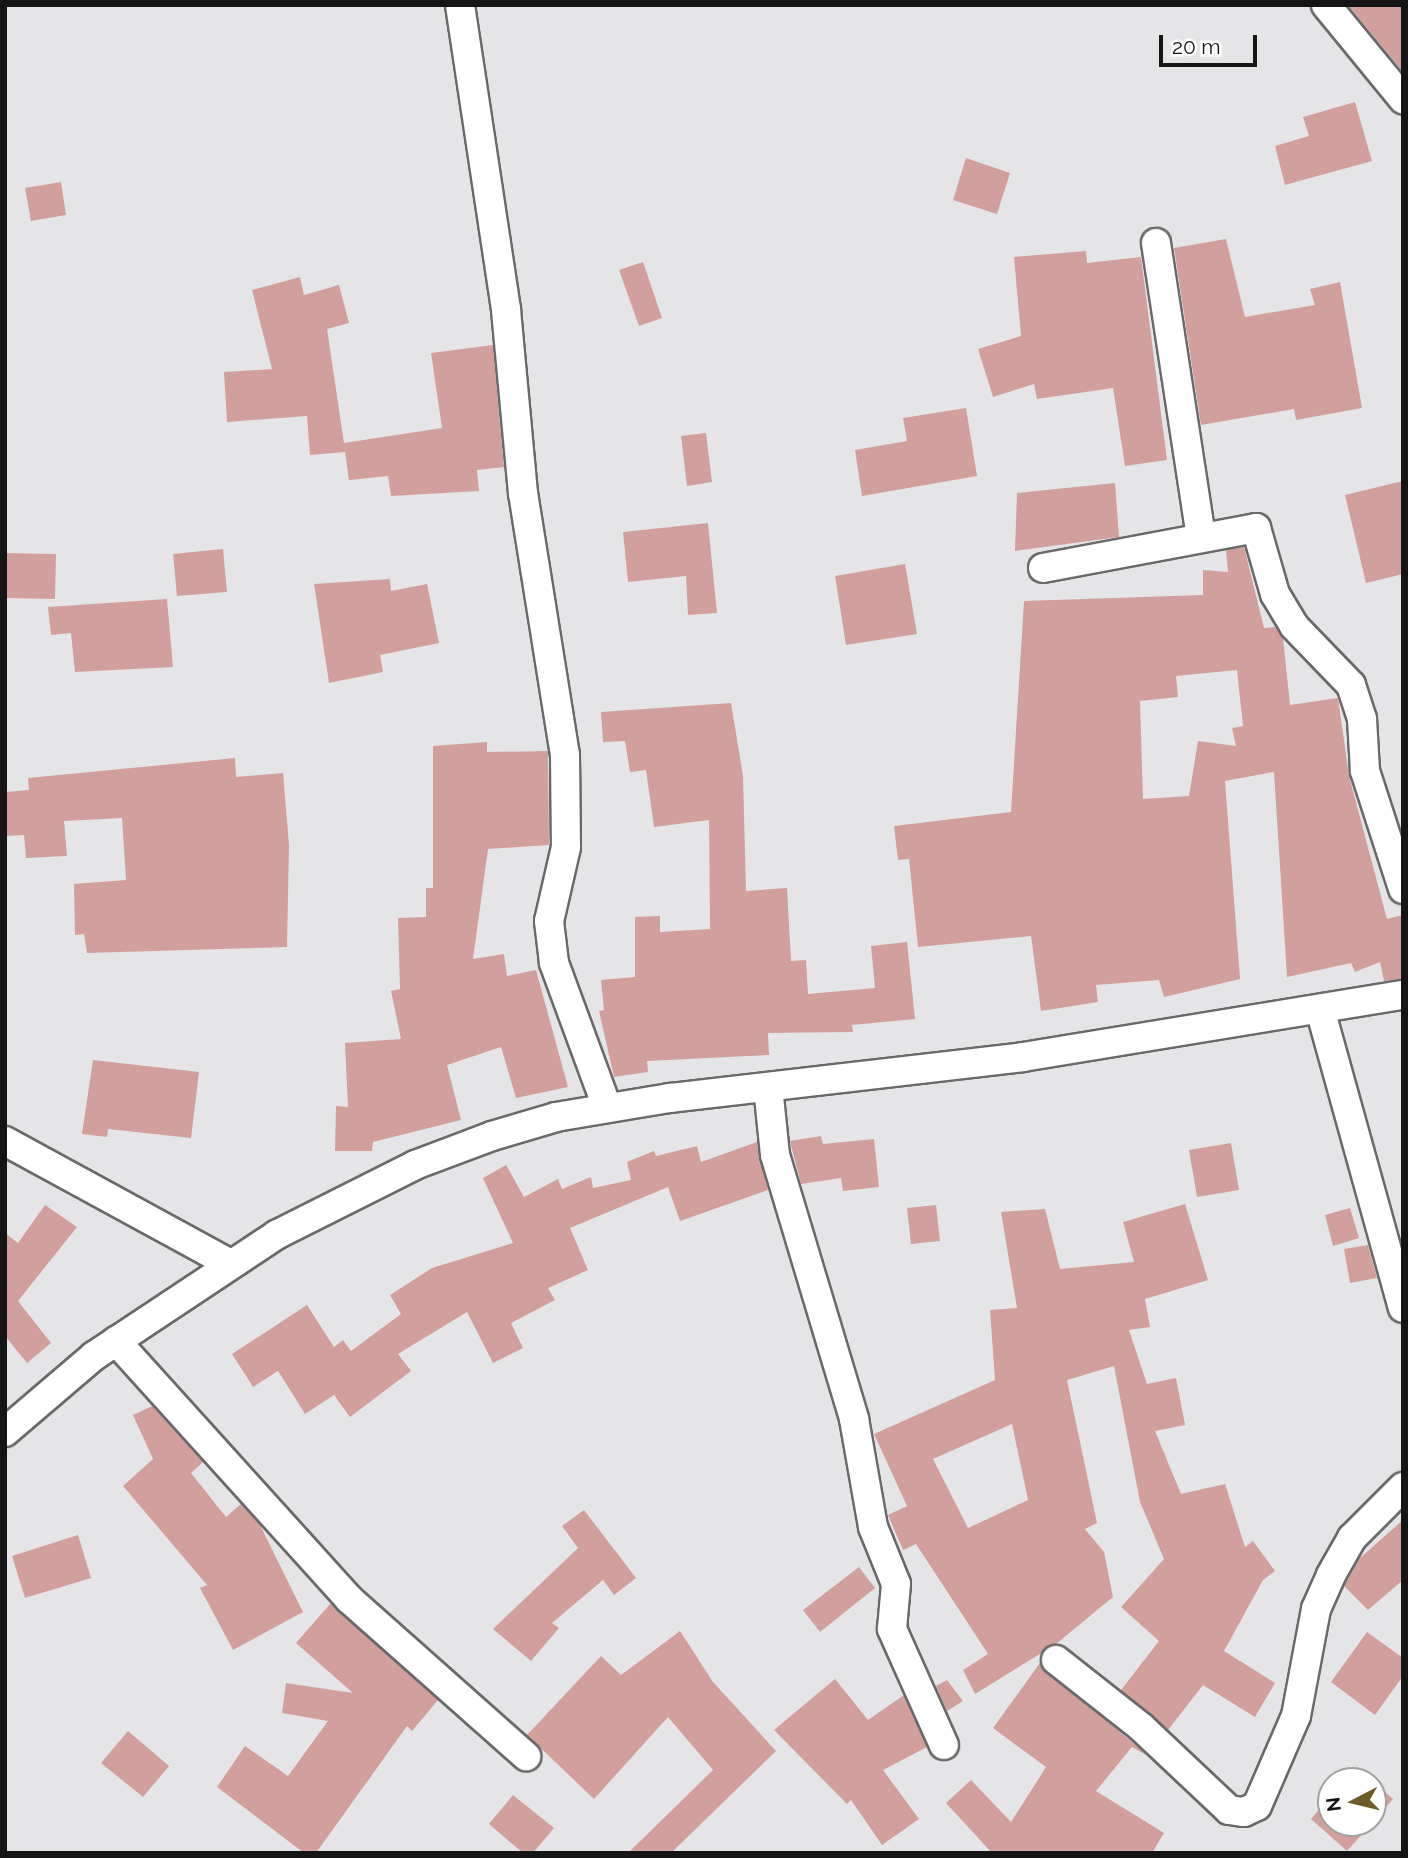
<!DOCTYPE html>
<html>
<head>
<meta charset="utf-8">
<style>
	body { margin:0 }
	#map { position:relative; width:1408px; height:1858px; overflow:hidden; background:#e5e5e7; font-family:Raleway,sans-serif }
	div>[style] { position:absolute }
	.building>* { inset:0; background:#d1a09d }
	.roads { filter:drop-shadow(2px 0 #69696a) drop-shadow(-2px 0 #69696a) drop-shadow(0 2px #69696a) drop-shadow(0 -2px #69696a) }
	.street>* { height:28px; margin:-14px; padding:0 14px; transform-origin:14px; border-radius:14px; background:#fff }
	span { translate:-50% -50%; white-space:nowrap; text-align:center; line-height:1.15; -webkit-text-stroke:5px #fff; paint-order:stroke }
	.frame { position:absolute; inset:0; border:7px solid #151516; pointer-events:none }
	.north { position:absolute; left:1317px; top:1767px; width:70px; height:70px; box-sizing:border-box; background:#fff; border:2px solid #a1a1a2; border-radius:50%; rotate:263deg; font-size:19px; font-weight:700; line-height:28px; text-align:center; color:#151516 }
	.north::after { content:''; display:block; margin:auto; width:24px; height:32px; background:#6d5b29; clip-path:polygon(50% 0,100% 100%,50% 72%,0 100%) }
	.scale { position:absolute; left:1159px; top:35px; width:98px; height:32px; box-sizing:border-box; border:4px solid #151516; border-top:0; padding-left:9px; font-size:21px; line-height:24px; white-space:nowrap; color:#151516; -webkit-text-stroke:5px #fff; paint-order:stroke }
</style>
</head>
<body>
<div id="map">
	<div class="building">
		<div style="clip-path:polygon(1348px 5px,1403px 5px,1403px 72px)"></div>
		<div style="clip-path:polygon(1355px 102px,1372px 161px,1285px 185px,1275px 146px,1309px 136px,1303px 117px)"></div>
		<div style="clip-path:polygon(966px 158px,1010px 173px,997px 214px,953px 200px)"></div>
		<div style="clip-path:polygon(61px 182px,66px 215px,31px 221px,25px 188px)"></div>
		<div style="clip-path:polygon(1226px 239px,1245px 317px,1315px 305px,1310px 289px,1340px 282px,1362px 408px,1296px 420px,1294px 409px,1201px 425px,1174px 248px)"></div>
		<div style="clip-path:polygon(1086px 251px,1087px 263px,1141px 257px,1167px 460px,1125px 466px,1113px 388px,1037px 399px,1034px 384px,993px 397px,978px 349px,1021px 336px,1014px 257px)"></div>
		<div style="clip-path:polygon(643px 262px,662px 318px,639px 326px,619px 270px)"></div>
		<div style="clip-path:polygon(300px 277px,304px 295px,339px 285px,349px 323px,327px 329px,344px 443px,442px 428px,431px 353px,493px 345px,504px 467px,477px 470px,479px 491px,391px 496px,388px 476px,349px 480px,345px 452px,310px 455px,307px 416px,227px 422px,224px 372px,272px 369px,252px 290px)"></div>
		<div style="clip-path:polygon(966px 408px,977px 476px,862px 496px,855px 450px,907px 441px,903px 418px)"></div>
		<div style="clip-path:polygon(706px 433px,712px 482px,687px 486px,681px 436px)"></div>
		<div style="clip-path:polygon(1403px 481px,1403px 574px,1366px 583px,1345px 495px)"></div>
		<div style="clip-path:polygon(1115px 483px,1119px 537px,1015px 551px,1017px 493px)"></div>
		<div style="clip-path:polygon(708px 523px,717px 613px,688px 615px,686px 576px,628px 582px,623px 532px)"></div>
		<div style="clip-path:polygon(evenodd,1244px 547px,1264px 628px,1275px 627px,1283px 638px,1290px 705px,1338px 698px,1349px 776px,1387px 919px,1403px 915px,1403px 979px,1384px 981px,1380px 962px,1355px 972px,1351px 963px,1287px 977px,1274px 772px,1225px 781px,1240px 979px,1164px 997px,1159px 980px,1096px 985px,1098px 1002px,1041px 1011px,1031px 936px,918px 947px,909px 859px,898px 860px,894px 826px,1011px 812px,1024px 601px,1203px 595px,1203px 570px,1228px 572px,1226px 550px,1244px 547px,1237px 670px,1243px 726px,1232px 728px,1236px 746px,1198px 741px,1189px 796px,1143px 799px,1140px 701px,1178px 697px,1176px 676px,1237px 670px)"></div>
		<div style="clip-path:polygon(223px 549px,227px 592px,177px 596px,173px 554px)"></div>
		<div style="clip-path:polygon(5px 553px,56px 554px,55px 599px,5px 598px)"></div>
		<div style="clip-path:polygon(905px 564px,917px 634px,846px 645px,835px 576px)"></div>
		<div style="clip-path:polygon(390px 579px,391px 591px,427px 584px,439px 643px,380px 655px,383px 672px,329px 683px,314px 584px)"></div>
		<div style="clip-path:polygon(167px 599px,173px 667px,75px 672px,71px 633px,51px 635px,48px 607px)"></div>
		<div style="clip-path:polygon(731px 703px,743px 776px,746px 891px,787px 888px,791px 961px,806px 960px,808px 994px,875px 988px,871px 946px,907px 942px,915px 1019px,852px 1025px,853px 1032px,768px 1033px,769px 1055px,647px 1061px,648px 1072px,614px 1077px,599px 1011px,604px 1010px,601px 980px,635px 977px,635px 917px,660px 916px,660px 932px,710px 929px,709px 820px,654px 827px,646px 770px,630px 772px,625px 741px,603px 742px,601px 712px)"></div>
		<div style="clip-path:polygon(487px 742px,487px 752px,548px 751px,549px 845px,488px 849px,473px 959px,504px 954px,507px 976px,536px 970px,568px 1087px,516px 1098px,501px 1047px,447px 1065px,461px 1120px,373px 1142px,372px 1151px,335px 1151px,336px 1106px,348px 1107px,345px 1043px,401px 1039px,391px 991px,400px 989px,398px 918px,426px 917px,426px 888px,433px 888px,433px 746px)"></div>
		<div style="clip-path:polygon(235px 758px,236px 777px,283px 773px,289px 845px,287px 947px,87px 953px,84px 934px,75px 935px,74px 884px,126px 880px,122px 818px,64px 821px,67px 856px,26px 858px,24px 835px,5px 836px,5px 792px,29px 790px,28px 778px)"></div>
		<div style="clip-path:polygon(93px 1060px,199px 1072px,191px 1138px,108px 1129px,107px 1137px,82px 1134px)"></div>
		<div style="clip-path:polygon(821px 1136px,823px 1144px,874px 1139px,879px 1187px,843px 1191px,841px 1178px,801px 1184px,790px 1141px)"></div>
		<div style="clip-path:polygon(757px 1142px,768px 1190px,680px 1221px,668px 1187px,570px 1228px,588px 1270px,548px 1288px,555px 1300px,511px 1323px,523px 1348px,493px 1363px,467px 1312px,398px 1354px,411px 1371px,350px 1417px,334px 1395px,305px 1414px,278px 1371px,253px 1387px,232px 1354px,307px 1305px,334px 1347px,343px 1340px,351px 1351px,401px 1314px,390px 1295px,432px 1268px,513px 1243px,483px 1178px,506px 1165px,524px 1197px,558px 1179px,562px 1189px,591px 1177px,593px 1188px,631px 1180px,627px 1162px,654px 1151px,656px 1156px,697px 1146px,701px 1162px)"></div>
		<div style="clip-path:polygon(1231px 1143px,1239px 1190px,1197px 1197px,1189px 1150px)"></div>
		<div style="clip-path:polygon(evenodd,1185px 1204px,1208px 1280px,1145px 1299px,1150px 1327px,1129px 1330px,1147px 1384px,1176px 1378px,1185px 1425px,1155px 1431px,1181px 1494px,1225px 1484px,1245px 1547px,1253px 1541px,1275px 1571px,1263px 1580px,1224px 1651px,1275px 1683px,1255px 1717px,1203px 1685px,1168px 1730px,1121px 1690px,1159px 1641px,1121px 1607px,1164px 1559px,1140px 1502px,1114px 1366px,1067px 1380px,1097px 1523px,1085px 1529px,1104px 1552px,1113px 1597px,1056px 1644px,975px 1694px,963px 1670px,988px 1654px,916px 1544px,903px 1550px,888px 1515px,907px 1506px,874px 1434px,995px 1380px,990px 1310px,1017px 1308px,1001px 1212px,1045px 1209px,1060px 1269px,1134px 1262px,1123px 1222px,1185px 1204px,1012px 1424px,1028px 1500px,968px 1528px,933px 1459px,1012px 1424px)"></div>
		<div style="clip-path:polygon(45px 1205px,77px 1227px,18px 1301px,51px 1343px,27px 1363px,5px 1336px,5px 1233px,18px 1243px)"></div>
		<div style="clip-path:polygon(936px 1205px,940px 1241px,911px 1244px,907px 1208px)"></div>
		<div style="clip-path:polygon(1350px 1208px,1359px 1238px,1333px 1246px,1325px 1215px)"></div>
		<div style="clip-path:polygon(1368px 1245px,1377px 1278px,1350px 1283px,1344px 1249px)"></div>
		<div style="clip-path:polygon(152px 1406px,203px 1462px,191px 1473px,226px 1517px,241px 1504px,260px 1525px,303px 1612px,233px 1650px,200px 1588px,207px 1585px,123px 1486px,153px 1459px,133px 1415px)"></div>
		<div style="clip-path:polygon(584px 1510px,636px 1578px,614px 1595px,603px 1580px,552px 1623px,559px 1628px,531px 1661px,493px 1629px,578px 1548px,562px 1526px)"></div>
		<div style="clip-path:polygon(1403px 1520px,1403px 1580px,1368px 1610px,1344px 1586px,1360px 1558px)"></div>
		<div style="clip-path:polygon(78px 1535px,91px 1578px,25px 1598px,12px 1556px)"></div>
		<div style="clip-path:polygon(859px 1567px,875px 1588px,820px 1632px,803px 1610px)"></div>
		<div style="clip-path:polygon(331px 1603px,438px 1700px,412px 1731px,407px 1726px,316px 1853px,304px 1853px,217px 1787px,245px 1746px,288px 1776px,328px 1721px,282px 1713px,286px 1683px,353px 1693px,296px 1643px)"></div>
		<div style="clip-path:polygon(680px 1631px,713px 1682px,776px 1751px,671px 1853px,628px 1853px,713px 1770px,668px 1717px,594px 1799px,527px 1735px,601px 1656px,621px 1675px)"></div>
		<div style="clip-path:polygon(1367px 1632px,1403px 1658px,1403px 1676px,1375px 1715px,1331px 1682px)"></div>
		<div style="clip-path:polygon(1040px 1663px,1148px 1756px,1132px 1747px,1096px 1791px,1164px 1833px,1152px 1853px,992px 1853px,946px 1803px,971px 1780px,1011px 1822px,1046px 1767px,993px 1728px)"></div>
		<div style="clip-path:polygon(835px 1679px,868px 1720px,904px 1695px,927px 1747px,883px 1770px,919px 1819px,882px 1845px,851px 1800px,847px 1804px,774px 1730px)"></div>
		<div style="clip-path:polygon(947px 1680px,963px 1701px,947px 1711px,936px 1686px)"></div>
		<div style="clip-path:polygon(128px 1731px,169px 1766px,143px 1797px,101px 1763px)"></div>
		<div style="clip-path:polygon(1357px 1767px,1373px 1781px,1344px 1781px)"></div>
		<div style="clip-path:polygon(1373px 1781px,1393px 1799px,1373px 1822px)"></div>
		<div style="clip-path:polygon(513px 1795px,554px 1828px,533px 1853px,523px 1853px,489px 1824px)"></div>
		<div style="clip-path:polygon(1331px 1796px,1331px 1823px,1372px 1823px,1347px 1851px,1311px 1819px)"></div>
	</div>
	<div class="roads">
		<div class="street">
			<div style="left:460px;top:5px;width:308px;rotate:81.4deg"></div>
			<div style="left:506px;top:310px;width:184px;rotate:84.7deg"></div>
			<div style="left:523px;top:493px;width:265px;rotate:80.9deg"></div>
			<div style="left:565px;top:755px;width:92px;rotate:89.4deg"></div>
			<div style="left:566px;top:847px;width:76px;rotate:102.9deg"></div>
			<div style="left:549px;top:921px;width:42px;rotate:83.2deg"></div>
			<div style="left:554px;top:963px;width:153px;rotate:69.8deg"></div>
			<div style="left:1326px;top:5px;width:122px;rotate:50.7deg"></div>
			<div style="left:1156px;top:243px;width:298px;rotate:81.3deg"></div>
			<div style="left:1043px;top:568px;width:217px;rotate:-10.6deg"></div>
			<div style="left:1256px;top:528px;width:69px;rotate:73.9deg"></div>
			<div style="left:1275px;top:594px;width:37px;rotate:59deg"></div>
			<div style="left:1294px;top:626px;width:82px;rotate:46deg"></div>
			<div style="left:1351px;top:685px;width:36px;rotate:72deg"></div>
			<div style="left:1362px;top:719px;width:52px;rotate:86.7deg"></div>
			<div style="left:1365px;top:771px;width:124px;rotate:72.1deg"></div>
			<div style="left:1320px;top:1009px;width:310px;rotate:74.5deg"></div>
			<div style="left:768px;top:1087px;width:68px;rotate:84.1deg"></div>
			<div style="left:775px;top:1155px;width:276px;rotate:73.3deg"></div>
			<div style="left:854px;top:1419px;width:110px;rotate:80deg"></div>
			<div style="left:873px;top:1527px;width:61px;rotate:68deg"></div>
			<div style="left:896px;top:1584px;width:45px;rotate:95.1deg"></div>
			<div style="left:892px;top:1629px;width:127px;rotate:65.9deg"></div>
			<div style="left:5px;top:1141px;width:257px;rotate:28.6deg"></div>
			<div style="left:116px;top:1341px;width:348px;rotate:47.9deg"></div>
			<div style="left:349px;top:1599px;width:237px;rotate:41.6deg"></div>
			<div style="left:5px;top:1432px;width:117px;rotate:-40.5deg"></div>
			<div style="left:94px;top:1356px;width:219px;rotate:-33.6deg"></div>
			<div style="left:276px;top:1235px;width:156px;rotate:-26.7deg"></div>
			<div style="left:415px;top:1165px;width:82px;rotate:-20.6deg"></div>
			<div style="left:492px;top:1136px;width:67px;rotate:-16.5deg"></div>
			<div style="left:556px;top:1117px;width:116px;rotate:-9.5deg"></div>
			<div style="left:670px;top:1098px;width:355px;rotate:-6.6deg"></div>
			<div style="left:1023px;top:1057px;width:385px;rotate:-9.3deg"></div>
			<div style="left:1056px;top:1660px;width:108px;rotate:38.2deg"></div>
			<div style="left:1141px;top:1727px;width:121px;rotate:43.3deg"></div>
			<div style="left:1229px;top:1810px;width:15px;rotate:8deg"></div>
			<div style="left:1244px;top:1812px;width:14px;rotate:-25deg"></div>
			<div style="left:1257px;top:1806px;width:98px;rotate:-66.6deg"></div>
			<div style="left:1296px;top:1716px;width:109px;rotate:-79.4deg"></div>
			<div style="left:1316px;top:1609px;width:37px;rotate:-66deg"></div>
			<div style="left:1331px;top:1575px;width:43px;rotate:-60.4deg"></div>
			<div style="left:1352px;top:1538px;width:72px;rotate:-45deg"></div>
		</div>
	</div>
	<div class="frame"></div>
	<div class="north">N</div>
	<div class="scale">20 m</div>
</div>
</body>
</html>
